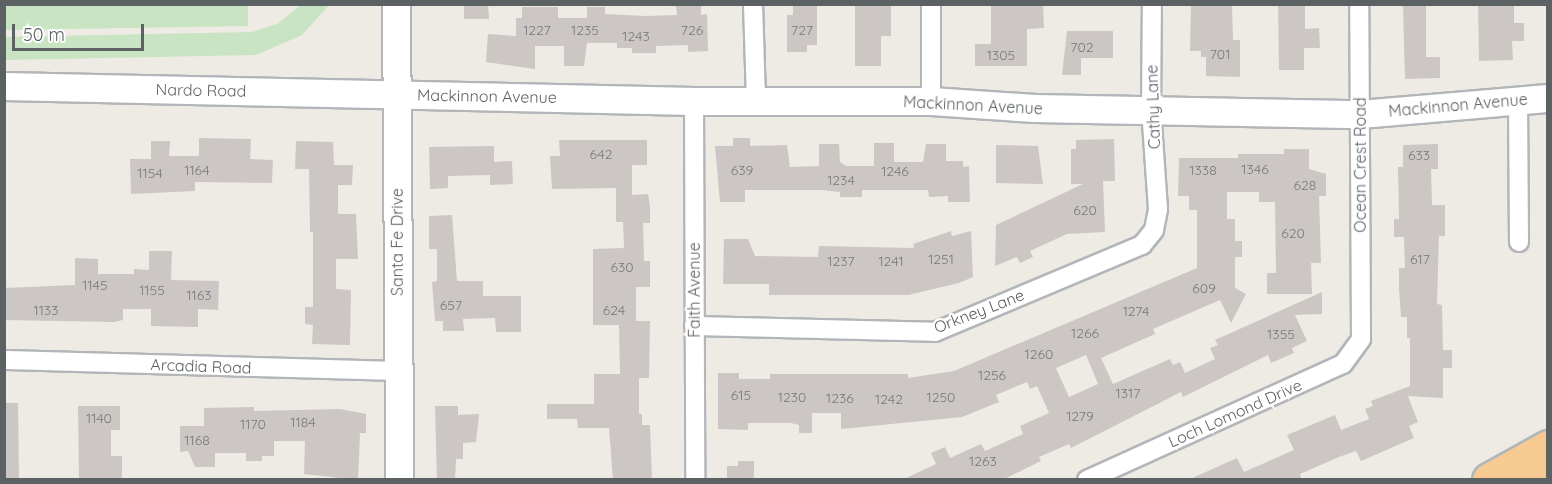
<!DOCTYPE html>
<html>
<head>
<meta charset="utf-8">
<style>
	body { margin:0 }
	#map { position:relative; width:1552px; height:484px; overflow:hidden; background:#eeeae4; font-family:Quicksand,sans-serif }
	div>[style] { position:absolute }
	.green>* { inset:0; background:#c9e4c2 }
	.building>* { inset:0; background:#ccc7c4 }
	.roads { filter:drop-shadow(2px 0 #b2b6b9) drop-shadow(-2px 0 #b2b6b9) drop-shadow(0 2px #b2b6b9) drop-shadow(0 -2px #b2b6b9) }
	.street>* { height:18px; margin:-9px; padding:0 9px; transform-origin:9px; border-radius:9px; background:#fff }
	.secondary>* { height:27px; margin:-13.5px; padding:0 13.5px; transform-origin:13.5px; border-radius:13.5px; background:#fff }
	.highway>* { height:33px; margin:-16.5px; padding:0 16.5px; transform-origin:16.5px; border-radius:16.5px; background:#f7ca92 }
	span { translate:-50% -50%; white-space:nowrap; text-align:center; line-height:1.15; -webkit-text-stroke:4.5px #fff; paint-order:stroke }
	.number-label { font-size:14px; color:#787a7c }
	.number-label span { -webkit-text-stroke-width:0 }
	.street-label { font-size:16px; color:#5c6164 }
	.frame { position:absolute; inset:0; border:6px solid #5c6164; pointer-events:none }
	.scale { position:absolute; left:12px; top:24px; width:132px; height:27px; box-sizing:border-box; border:3px solid #5c6164; border-top:0; padding-left:8px; font-size:18px; line-height:21px; white-space:nowrap; color:#5c6164; -webkit-text-stroke:4px #fff; paint-order:stroke }
</style>
</head>
<body>
<div id="map">
	<div class="green">
		<div style="clip-path:polygon(302px 4px,329px 5px,302px 35px,256px 55px,5px 60px,5px 37px,252px 32px,277px 24px)"></div>
		<div style="clip-path:polygon(4px 5px,248px 5px,248px 26px,5px 30px)"></div>
	</div>
	<div class="building">
		<div style="clip-path:polygon(464px 4px,488px 4px,489px 19px,464px 19px)"></div>
		<div style="clip-path:polygon(676px 4px,701px 4px,701px 15px,707px 14px,708px 51px,688px 52px,688px 45px,656px 46px,656px 53px,632px 53px,632px 48px,617px 48px,617px 43px,587px 43px,584px 66px,564px 66px,564px 46px,535px 46px,535px 69px,486px 62px,488px 34px,516px 36px,516px 18px,522px 18px,522px 7px,558px 7px,558px 18px,587px 18px,587px 7px,605px 7px,605px 14px,646px 16px,677px 15px)"></div>
		<div style="clip-path:polygon(793px 4px,817px 4px,817px 45px,807px 45px,807px 52px,787px 52px,787px 15px,793px 15px)"></div>
		<div style="clip-path:polygon(855px 4px,891px 4px,891px 36px,881px 36px,881px 66px,855px 66px)"></div>
		<div style="clip-path:polygon(991px 4px,1043px 4px,1044px 28px,1027px 29px,1027px 66px,975px 66px,975px 44px,991px 44px)"></div>
		<div style="clip-path:polygon(1191px 4px,1232px 4px,1233px 40px,1240px 40px,1240px 77px,1206px 76px,1206px 57px,1201px 57px,1201px 51px,1190px 51px)"></div>
		<div style="clip-path:polygon(1278px 4px,1305px 4px,1305px 29px,1319px 28px,1320px 48px,1304px 48px,1304px 70px,1279px 70px)"></div>
		<div style="clip-path:polygon(1403px 4px,1426px 4px,1426px 57px,1440px 57px,1440px 78px,1405px 79px)"></div>
		<div style="clip-path:polygon(1478px 4px,1514px 4px,1514px 23px,1524px 23px,1524px 41px,1512px 41px,1513px 60px,1479px 61px)"></div>
		<div style="clip-path:polygon(1067px 31px,1113px 31px,1113px 58px,1081px 58px,1081px 75px,1062px 75px)"></div>
		<div style="clip-path:polygon(199px 138px,251px 139px,250px 159px,273px 160px,272px 183px,195px 182px,195px 191px,131px 194px,130px 159px,151px 159px,151px 141px,170px 141px,169px 156px,199px 156px)"></div>
		<div style="clip-path:polygon(733px 138px,750px 138px,750px 146px,787px 145px,790px 167px,819px 166px,819px 144px,839px 144px,840px 162px,846px 166px,874px 166px,874px 143px,894px 143px,894px 162px,923px 162px,926px 144px,946px 144px,946px 161px,963px 161px,963px 167px,969px 166px,970px 202px,948px 202px,948px 196px,929px 197px,928px 190px,862px 190px,862px 197px,840px 197px,840px 192px,820px 190px,745px 190px,745px 202px,720px 202px,715px 146px,733px 146px)"></div>
		<div style="clip-path:polygon(1114px 139px,1115px 181px,1103px 181px,1105px 232px,1067px 234px,1030px 251px,1033px 257px,1020px 263px,1017px 257px,995px 266px,996px 225px,1083px 184px,1071px 184px,1071px 149px,1076px 149px,1076px 140px)"></div>
		<div style="clip-path:polygon(559px 140px,647px 140px,647px 165px,632px 165px,632px 195px,648px 194px,650px 206px,650px 223px,643px 223px,644px 261px,650px 261px,650px 287px,636px 287px,636px 321px,650px 321px,649px 378px,639px 378px,639px 414px,642px 414px,642px 425px,650px 425px,652px 480px,613px 480px,609px 428px,578px 428px,577px 419px,547px 419px,547px 404px,594px 404px,594px 374px,620px 374px,619px 325px,593px 325px,593px 249px,624px 248px,623px 222px,616px 222px,616px 188px,552px 189px,550px 156px,560px 156px)"></div>
		<div style="clip-path:polygon(296px 141px,333px 142px,334px 165px,353px 165px,352px 185px,338px 185px,338px 214px,356px 214px,358px 259px,336px 259px,336px 289px,351px 290px,350px 345px,312px 344px,313px 325px,305px 324px,305px 307px,313px 307px,313px 232px,310px 232px,309px 169px,295px 169px)"></div>
		<div style="clip-path:polygon(1438px 144px,1438px 169px,1431px 169px,1432px 205px,1445px 205px,1445px 236px,1439px 236px,1437px 304px,1442px 305px,1443px 350px,1452px 350px,1452px 368px,1443px 368px,1443px 398px,1408px 396px,1418px 422px,1409px 426px,1414px 438px,1361px 461px,1356px 451px,1339px 457px,1300px 474px,1302px 480px,1188px 480px,1237px 458px,1244px 472px,1294px 450px,1287px 435px,1335px 415px,1341px 430px,1369px 419px,1365px 409px,1373px 406px,1371px 401px,1410px 386px,1410px 338px,1407px 338px,1407px 317px,1401px 317px,1399px 289px,1399px 268px,1405px 268px,1404px 237px,1394px 237px,1394px 219px,1399px 219px,1398px 167px,1403px 167px,1403px 145px)"></div>
		<div style="clip-path:polygon(996px 145px,1038px 146px,1043px 184px,996px 183px)"></div>
		<div style="clip-path:polygon(494px 146px,494px 162px,512px 161px,513px 184px,490px 185px,490px 175px,448px 176px,448px 188px,430px 189px,429px 147px)"></div>
		<div style="clip-path:polygon(evenodd,1284px 149px,1309px 149px,1309px 169px,1326px 174px,1326px 196px,1319px 196px,1321px 263px,1311px 263px,1312px 294px,1267px 294px,1267px 273px,1276px 273px,1275px 202px,1259px 202px,1259px 192px,1227px 192px,1227px 219px,1235px 219px,1235px 241px,1242px 241px,1242px 257px,1235px 257px,1235px 288px,1246px 294px,1231px 323px,1220px 300px,1153px 329px,1155px 334px,1101px 358px,1113px 384px,1170px 359px,1173px 365px,1180px 362px,1185px 373px,1215px 359px,1210px 348px,1218px 345px,1215px 340px,1322px 292px,1322px 314px,1295px 315px,1307px 341px,1292px 348px,1294px 353px,1271px 363px,1268px 355px,1183px 397px,1181px 392px,1071px 448px,1069px 444px,1039px 457px,1041px 461px,1002px 480px,902px 480px,936px 464px,931px 453px,945px 447px,950px 458px,981px 444px,985px 451px,1023px 434px,1020px 426px,1049px 413px,1037px 386px,1030px 389px,1027px 382px,996px 395px,999px 402px,962px 417px,841px 429px,841px 413px,812px 413px,812px 433px,799px 433px,799px 425px,791px 423px,748px 423px,748px 430px,718px 429px,718px 373px,739px 373px,739px 379px,770px 379px,770px 374px,908px 374px,908px 378px,954px 371px,1197px 268px,1197px 210px,1189px 210px,1189px 196px,1178px 196px,1179px 158px,1238px 158px,1238px 154px,1284px 154px,1284px 149px,1086px 355px,1098px 384px,1069px 397px,1056px 368px,1086px 355px)"></div>
		<div style="clip-path:polygon(452px 215px,457px 281px,483px 281px,483px 296px,521px 296px,521px 332px,496px 332px,495px 318px,463px 319px,464px 331px,443px 331px,443px 321px,435px 321px,432px 282px,437px 281px,437px 249px,429px 249px,429px 216px)"></div>
		<div style="clip-path:polygon(951px 231px,952px 236px,971px 231px,973px 277px,959px 283px,908px 295px,769px 295px,769px 284px,723px 284px,724px 239px,748px 239px,755px 256px,818px 257px,819px 246px,914px 248px,913px 244px)"></div>
		<div style="clip-path:polygon(149px 251px,172px 251px,171px 280px,219px 281px,218px 310px,198px 309px,198px 327px,151px 326px,151px 309px,123px 309px,123px 320px,114px 322px,4px 320px,4px 288px,75px 285px,75px 258px,98px 259px,98px 274px,134px 274px,134px 269px,149px 270px)"></div>
		<div style="clip-path:polygon(4px 403px,18px 403px,19px 478px,4px 478px)"></div>
		<div style="clip-path:polygon(78px 406px,120px 406px,120px 430px,111px 430px,111px 456px,122px 456px,122px 478px,79px 479px)"></div>
		<div style="clip-path:polygon(435px 406px,458px 406px,458px 415px,479px 414px,476px 442px,463px 443px,463px 459px,456px 459px,455px 480px,437px 480px)"></div>
		<div style="clip-path:polygon(254px 407px,254px 411px,340px 409px,366px 414px,366px 433px,360px 433px,358px 480px,304px 474px,305px 441px,274px 441px,274px 456px,262px 456px,262px 461px,246px 461px,246px 453px,215px 453px,215px 467px,195px 467px,188px 451px,180px 452px,180px 426px,204px 426px,204px 408px)"></div>
		<div style="clip-path:polygon(738px 461px,754px 461px,754px 480px,727px 480px,727px 466px,738px 466px)"></div>
	</div>
	<div class="roads">
		<div class="street">
			<div style="left:753px;top:4px;width:97px;rotate:88.2deg"></div>
			<div style="left:1518px;top:99px;width:143px;rotate:89.6deg"></div>
			<div style="left:694px;top:101px;width:379px;rotate:89.8deg"></div>
			<div style="left:931px;top:101px;width:97px;rotate:-90deg"></div>
			<div style="left:694px;top:326px;width:241px;rotate:1.4deg"></div>
			<div style="left:935px;top:332px;width:225px;rotate:-22.8deg"></div>
			<div style="left:1142px;top:245px;width:19px;rotate:-51deg"></div>
			<div style="left:1154px;top:230px;width:21px;rotate:-79deg"></div>
			<div style="left:1158px;top:209px;width:99px;rotate:-94deg"></div>
			<div style="left:1151px;top:110px;width:106px;rotate:-89.5deg"></div>
			<div style="left:4px;top:360px;width:394px;rotate:1.6deg"></div>
			<div style="left:1087px;top:480px;width:281px;rotate:-24.4deg"></div>
			<div style="left:1343px;top:364px;width:31px;rotate:-54deg"></div>
			<div style="left:1361px;top:339px;width:335px;rotate:-90.3deg"></div>
		</div>
		<div class="secondary">
			<div style="left:396px;top:4px;width:476px;rotate:89.6deg"></div>
			<div style="left:4px;top:86px;width:690px;rotate:1.25deg"></div>
			<div style="left:694px;top:101px;width:237px"></div>
			<div style="left:931px;top:101px;width:104px;rotate:3.9deg"></div>
			<div style="left:1035px;top:108px;width:325px;rotate:1.1deg"></div>
			<div style="left:1360px;top:114px;width:189px;rotate:-4.9deg"></div>
		</div>
		<div class="highway">
			<div style="left:1489px;top:480px;width:68px;rotate:-29.2deg"></div>
			<div style="left:1538px;top:480px;width:12px;rotate:-31deg"></div>
		</div>
	</div>
	<div class="number-label">
		<span style="left:537px;top:30px">1227</span>
		<span style="left:585px;top:30px">1235</span>
		<span style="left:692px;top:30px">726</span>
		<span style="left:802px;top:30px">727</span>
		<span style="left:636px;top:36px">1243</span>
		<span style="left:1082px;top:47px">702</span>
		<span style="left:1220px;top:54px">701</span>
		<span style="left:1001px;top:55px">1305</span>
		<span style="left:601px;top:154px">642</span>
		<span style="left:1419px;top:155px">633</span>
		<span style="left:1255px;top:169px">1346</span>
		<span style="left:197px;top:170px">1164</span>
		<span style="left:742px;top:170px">639</span>
		<span style="left:1203px;top:170px">1338</span>
		<span style="left:895px;top:171px">1246</span>
		<span style="left:150px;top:173px">1154</span>
		<span style="left:841px;top:180px">1234</span>
		<span style="left:1305px;top:185px">628</span>
		<span style="left:1085px;top:210px">620</span>
		<span style="left:1293px;top:233px">620</span>
		<span style="left:941px;top:259px">1251</span>
		<span style="left:1420px;top:259px">617</span>
		<span style="left:841px;top:261px">1237</span>
		<span style="left:891px;top:261px">1241</span>
		<span style="left:622px;top:267px">630</span>
		<span style="left:95px;top:285px">1145</span>
		<span style="left:1204px;top:288px">609</span>
		<span style="left:152px;top:290px">1155</span>
		<span style="left:199px;top:295px">1163</span>
		<span style="left:451px;top:305px">657</span>
		<span style="left:46px;top:310px">1133</span>
		<span style="left:614px;top:310px">624</span>
		<span style="left:1136px;top:311px">1274</span>
		<span style="left:1085px;top:333px">1266</span>
		<span style="left:1281px;top:334px">1355</span>
		<span style="left:1039px;top:354px">1260</span>
		<span style="left:992px;top:375px">1256</span>
		<span style="left:1128px;top:393px">1317</span>
		<span style="left:741px;top:395px">615</span>
		<span style="left:792px;top:397px">1230</span>
		<span style="left:941px;top:397px">1250</span>
		<span style="left:840px;top:398px">1236</span>
		<span style="left:889px;top:399px">1242</span>
		<span style="left:1080px;top:416px">1279</span>
		<span style="left:99px;top:418px">1140</span>
		<span style="left:303px;top:422px">1184</span>
		<span style="left:253px;top:424px">1170</span>
		<span style="left:197px;top:440px">1168</span>
		<span style="left:983px;top:461px">1263</span>
	</div>
	<div class="street-label">
		<span style="left:201px;top:90px;rotate:1deg">Nardo Road</span>
		<span style="left:487px;top:96px;rotate:1deg">Mackinnon Avenue</span>
		<span style="left:973px;top:105px;rotate:3deg">Mackinnon Avenue</span>
		<span style="left:1458px;top:105px;rotate:-5deg">Mackinnon Avenue</span>
		<span style="left:1153px;top:107px;rotate:-92deg">Cathy Lane</span>
		<span style="left:1360px;top:165px;rotate:-90deg">Ocean Crest Road</span>
		<span style="left:397px;top:242px;rotate:-90deg">Santa Fe Drive</span>
		<span style="left:694px;top:290px;rotate:-90deg">Faith Avenue</span>
		<span style="left:979px;top:311px;rotate:-21deg">Orkney Lane</span>
		<span style="left:201px;top:366px;rotate:2deg">Arcadia Road</span>
		<span style="left:1235px;top:413px;rotate:-24deg">Loch Lomond Drive</span>
	</div>
	<div class="frame"></div>
	<div class="scale">50 m</div>
</div>
</body>
</html>
